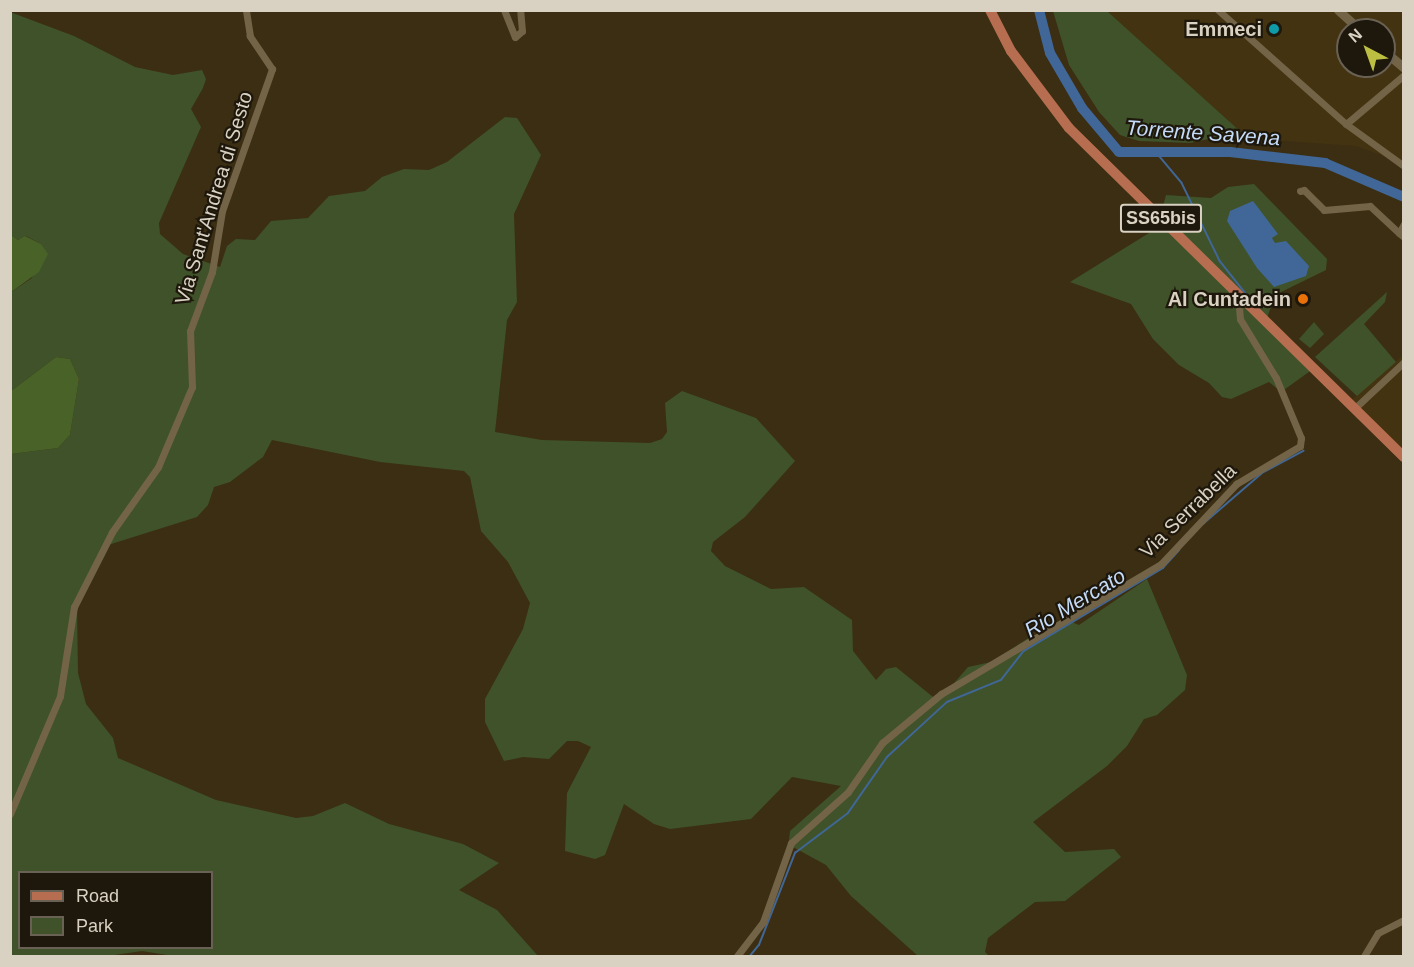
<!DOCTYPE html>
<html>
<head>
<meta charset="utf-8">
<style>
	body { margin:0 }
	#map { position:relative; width:1414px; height:967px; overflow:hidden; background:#3b2e13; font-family:Helvetica,sans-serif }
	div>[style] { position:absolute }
	.built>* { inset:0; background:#443310 }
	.green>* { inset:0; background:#3f5229 }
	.forest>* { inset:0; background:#486228 }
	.water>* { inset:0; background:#406797 }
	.stream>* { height:1.5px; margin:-0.75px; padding:0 0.75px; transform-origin:0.75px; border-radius:0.75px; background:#406797 }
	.river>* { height:10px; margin:-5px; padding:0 5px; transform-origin:5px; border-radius:5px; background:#406797 }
	.minor>* { height:7px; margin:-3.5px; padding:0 3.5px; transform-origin:3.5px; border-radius:3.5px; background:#736448 }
	.secondary>* { height:9px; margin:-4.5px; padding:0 4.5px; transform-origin:4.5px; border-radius:4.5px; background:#736448 }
	.primary>* { height:10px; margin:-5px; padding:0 5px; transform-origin:5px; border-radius:5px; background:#b76e50 }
	.dots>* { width:16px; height:16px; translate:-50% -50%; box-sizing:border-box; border:3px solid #1d170c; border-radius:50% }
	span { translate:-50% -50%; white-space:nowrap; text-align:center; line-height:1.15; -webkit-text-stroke:4.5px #1d170c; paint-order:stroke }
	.shield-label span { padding:2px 4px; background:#1d170c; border:2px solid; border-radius:4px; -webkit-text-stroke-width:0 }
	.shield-label { font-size:18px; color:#d9d1c1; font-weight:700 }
	.poi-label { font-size:20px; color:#d9d1c1; font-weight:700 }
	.right { translate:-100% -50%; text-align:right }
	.street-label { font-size:20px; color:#d9d1c1 }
	.water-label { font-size:21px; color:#c4dbf8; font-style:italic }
	.frame { position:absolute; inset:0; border:12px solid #d9d1c1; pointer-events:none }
	.legend { position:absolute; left:18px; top:871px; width:195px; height:78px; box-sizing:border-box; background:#1d170c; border:2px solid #686154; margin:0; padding:8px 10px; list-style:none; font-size:18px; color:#d9d1c1 }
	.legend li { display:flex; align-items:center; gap:12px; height:30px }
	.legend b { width:30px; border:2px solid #686154 }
	.north { position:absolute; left:1336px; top:18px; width:60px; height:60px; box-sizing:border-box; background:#1d170c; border:2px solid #686154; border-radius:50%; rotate:319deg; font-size:16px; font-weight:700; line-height:24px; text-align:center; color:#d9d1c1 }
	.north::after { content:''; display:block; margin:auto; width:21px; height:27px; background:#bdbf43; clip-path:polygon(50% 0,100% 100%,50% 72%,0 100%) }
</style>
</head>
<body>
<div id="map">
	<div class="built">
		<div style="clip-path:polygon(evenodd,1107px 11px,1403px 11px,1403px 163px,1356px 146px,1270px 140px,1241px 132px,1107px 11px,1348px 30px,1384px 30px,1384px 66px,1348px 66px,1348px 30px)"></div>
		<div style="clip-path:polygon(1403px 355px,1403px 459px,1347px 404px)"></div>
	</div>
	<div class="green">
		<div style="clip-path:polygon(1053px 11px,1107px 11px,1241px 132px,1190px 143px,1139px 141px,1120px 135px,1099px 112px,1069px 65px)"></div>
		<div style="clip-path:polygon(evenodd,10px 12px,74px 36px,135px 67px,173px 75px,202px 70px,206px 79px,203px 88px,191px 109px,201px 127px,159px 223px,160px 234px,183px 254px,220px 267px,227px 246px,236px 239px,255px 240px,271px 221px,308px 218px,329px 196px,365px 191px,382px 177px,404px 169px,429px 170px,447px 162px,505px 117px,517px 118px,541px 155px,514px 214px,517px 302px,507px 320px,495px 432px,542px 440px,650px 443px,662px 439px,667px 432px,665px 403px,682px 391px,756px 418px,795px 461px,745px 517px,713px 542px,711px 551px,725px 566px,771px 589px,804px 587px,852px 620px,853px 651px,876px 680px,886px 669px,896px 667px,933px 697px,949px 689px,968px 667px,991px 662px,1030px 637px,1069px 621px,1079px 625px,1147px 579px,1187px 675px,1185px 690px,1157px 715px,1144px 719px,1127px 746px,1107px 766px,1033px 822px,1065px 852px,1114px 849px,1121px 857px,1065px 901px,1035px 902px,988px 938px,985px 952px,989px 956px,918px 956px,851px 896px,826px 865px,793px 847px,789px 840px,790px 831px,841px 786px,792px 777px,751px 819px,670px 829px,654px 824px,624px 804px,605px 855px,595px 859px,565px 851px,567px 793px,591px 747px,578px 741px,567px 741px,549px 759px,523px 757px,504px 761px,485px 722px,485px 699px,523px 629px,530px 603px,508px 562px,481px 531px,470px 477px,464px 471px,380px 462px,272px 440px,263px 457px,230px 482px,214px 487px,208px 505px,197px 517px,108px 545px,77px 607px,78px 673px,86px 704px,113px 738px,118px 758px,216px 800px,296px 818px,313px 816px,345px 803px,389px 824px,463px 844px,499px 863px,459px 890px,497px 910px,538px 956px,173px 956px,142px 951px,108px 956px,11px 956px,11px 454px,58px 448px,70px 435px,79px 379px,70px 359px,56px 357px,11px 391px,11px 292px,32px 278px,41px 244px,26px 236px,18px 240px,11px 235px,10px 12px,20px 872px,212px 872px,212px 948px,20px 948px,20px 872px)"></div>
		<div style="clip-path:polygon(1254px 184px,1327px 259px,1326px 270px,1275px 295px,1266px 321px,1313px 369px,1281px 392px,1269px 382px,1231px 399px,1222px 397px,1209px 383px,1179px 365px,1153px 339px,1131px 304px,1070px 282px,1149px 233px,1159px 221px,1166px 195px,1211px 198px,1228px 187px)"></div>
		<div style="clip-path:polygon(1387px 292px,1385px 302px,1364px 324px,1396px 362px,1357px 396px,1315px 357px)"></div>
		<div style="clip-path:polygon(1314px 322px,1324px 334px,1310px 348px,1299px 339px)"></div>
	</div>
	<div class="forest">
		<div style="clip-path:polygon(11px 235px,18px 240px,25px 236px,41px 244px,48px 254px,39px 272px,11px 292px)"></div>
		<div style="clip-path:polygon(56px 357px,70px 359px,79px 379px,70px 435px,58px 448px,11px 454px,11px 391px)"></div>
	</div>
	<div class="water">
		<div style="clip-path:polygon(1253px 201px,1278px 234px,1272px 238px,1275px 243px,1286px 241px,1309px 266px,1306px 276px,1274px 287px,1257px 268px,1227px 221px,1230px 211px)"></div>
	</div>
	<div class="stream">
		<div style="left:1156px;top:152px;width:40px;rotate:50deg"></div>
		<div style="left:1182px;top:183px;width:87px;rotate:64deg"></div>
		<div style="left:1220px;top:261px;width:43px;rotate:51.5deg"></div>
		<div style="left:1203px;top:524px;width:78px;rotate:-40.8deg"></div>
		<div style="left:1262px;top:473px;width:47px;rotate:-28.2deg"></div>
		<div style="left:750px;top:956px;width:14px;rotate:-51deg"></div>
		<div style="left:759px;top:945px;width:99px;rotate:-68.6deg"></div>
		<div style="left:795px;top:853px;width:66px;rotate:-37deg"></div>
		<div style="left:848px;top:813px;width:68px;rotate:-55.1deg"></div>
		<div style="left:887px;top:757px;width:81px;rotate:-42.5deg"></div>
		<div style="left:947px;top:702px;width:58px;rotate:-22.2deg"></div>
		<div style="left:1001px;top:680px;width:37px;rotate:-52deg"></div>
		<div style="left:1024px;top:651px;width:162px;rotate:-30.8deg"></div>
		<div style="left:1163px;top:568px;width:24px;rotate:-48deg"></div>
	</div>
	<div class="river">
		<div style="left:1039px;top:10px;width:44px;rotate:75.7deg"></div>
		<div style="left:1050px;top:53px;width:64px;rotate:59.8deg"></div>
		<div style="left:1082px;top:108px;width:57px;rotate:49.9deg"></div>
		<div style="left:1119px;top:152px;width:111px"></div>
		<div style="left:1230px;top:152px;width:96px;rotate:6.6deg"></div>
		<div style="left:1325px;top:163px;width:86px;rotate:23.3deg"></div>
	</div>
	<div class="minor">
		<div style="left:504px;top:10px;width:29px;rotate:68deg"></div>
		<div style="left:515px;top:37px;width:9px;rotate:-41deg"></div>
		<div style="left:522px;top:31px;width:21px;rotate:-95deg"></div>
		<div style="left:1218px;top:10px;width:171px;rotate:41.7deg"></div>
		<div style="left:1346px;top:124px;width:72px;rotate:35.9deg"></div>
		<div style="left:1346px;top:124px;width:76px;rotate:-40.2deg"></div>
		<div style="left:1300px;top:191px;width:4px;rotate:-14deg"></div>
		<div style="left:1304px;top:190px;width:28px;rotate:45deg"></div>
		<div style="left:1324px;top:210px;width:46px;rotate:-5deg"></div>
		<div style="left:1370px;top:206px;width:40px;rotate:43deg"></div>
		<div style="left:1404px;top:224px;width:10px;rotate:119deg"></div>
		<div style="left:1399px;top:233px;width:6px;rotate:39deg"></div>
		<div style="left:1356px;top:407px;width:66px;rotate:-43.2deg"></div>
		<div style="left:10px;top:814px;width:128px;rotate:-67deg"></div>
		<div style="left:60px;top:696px;width:90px;rotate:-81.1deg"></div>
		<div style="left:74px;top:607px;width:84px;rotate:-63.1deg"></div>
		<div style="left:112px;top:532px;width:80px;rotate:-54.7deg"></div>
		<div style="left:158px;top:467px;width:87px;rotate:-67deg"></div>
		<div style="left:192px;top:387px;width:56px;rotate:-92deg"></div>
		<div style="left:190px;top:331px;width:63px;rotate:-69.6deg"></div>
		<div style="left:212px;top:272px;width:62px;rotate:-80.7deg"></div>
		<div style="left:222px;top:211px;width:151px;rotate:-70.6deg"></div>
		<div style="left:272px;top:69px;width:40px;rotate:-124deg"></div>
		<div style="left:250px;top:36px;width:26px;rotate:-99deg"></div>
		<div style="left:737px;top:956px;width:43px;rotate:-52.6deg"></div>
		<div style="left:763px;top:922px;width:84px;rotate:-70.5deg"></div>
		<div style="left:791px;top:843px;width:76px;rotate:-41.8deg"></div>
		<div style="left:848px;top:792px;width:60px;rotate:-55.2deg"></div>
		<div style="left:882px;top:743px;width:77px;rotate:-39.7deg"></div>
		<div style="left:941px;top:694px;width:256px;rotate:-30.6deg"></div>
		<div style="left:1161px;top:564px;width:110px;rotate:-46.8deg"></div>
		<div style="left:1236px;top:484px;width:74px;rotate:-30.7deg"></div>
		<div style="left:1300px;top:446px;width:8px;rotate:-83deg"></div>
		<div style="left:1301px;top:438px;width:65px;rotate:-112.6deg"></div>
		<div style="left:1276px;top:378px;width:69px;rotate:-121.4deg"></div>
		<div style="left:1240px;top:319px;width:11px;rotate:-95deg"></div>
		<div style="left:1239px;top:308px;width:11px;rotate:-56deg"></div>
		<div style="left:1364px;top:956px;width:27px;rotate:-59deg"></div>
		<div style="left:1378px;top:933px;width:29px;rotate:-27deg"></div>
	</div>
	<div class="secondary">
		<div style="left:1338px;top:10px;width:30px;rotate:42deg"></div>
		<div style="left:1384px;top:51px;width:26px;rotate:40deg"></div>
	</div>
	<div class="primary">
		<div style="left:990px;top:10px;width:46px;rotate:62.9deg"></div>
		<div style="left:1011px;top:51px;width:96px;rotate:53deg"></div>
		<div style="left:1069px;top:128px;width:470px;rotate:44.5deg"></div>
	</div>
	<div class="dots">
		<div style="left:1274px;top:29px;background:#0f9aa8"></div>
		<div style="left:1303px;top:299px;background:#e8710a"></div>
	</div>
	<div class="shield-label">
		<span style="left:1161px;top:218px">SS65bis</span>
	</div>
	<div class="poi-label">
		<span class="right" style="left:1262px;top:29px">Emmeci</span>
		<span class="right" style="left:1291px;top:299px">Al Cuntadein</span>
	</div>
	<div class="street-label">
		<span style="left:214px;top:198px;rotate:-73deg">Via Sant'Andrea di Sesto</span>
		<span style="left:1188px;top:511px;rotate:-44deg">Via Serrabella</span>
	</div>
	<div class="water-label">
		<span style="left:1203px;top:133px;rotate:4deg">Torrente Savena</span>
		<span style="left:1075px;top:603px;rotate:-31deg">Rio Mercato</span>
	</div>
	<div class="frame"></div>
	<ul class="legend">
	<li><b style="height:8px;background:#b76e50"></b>Road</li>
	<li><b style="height:16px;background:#3f5229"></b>Park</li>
	</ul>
	<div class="north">N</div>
</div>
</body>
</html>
